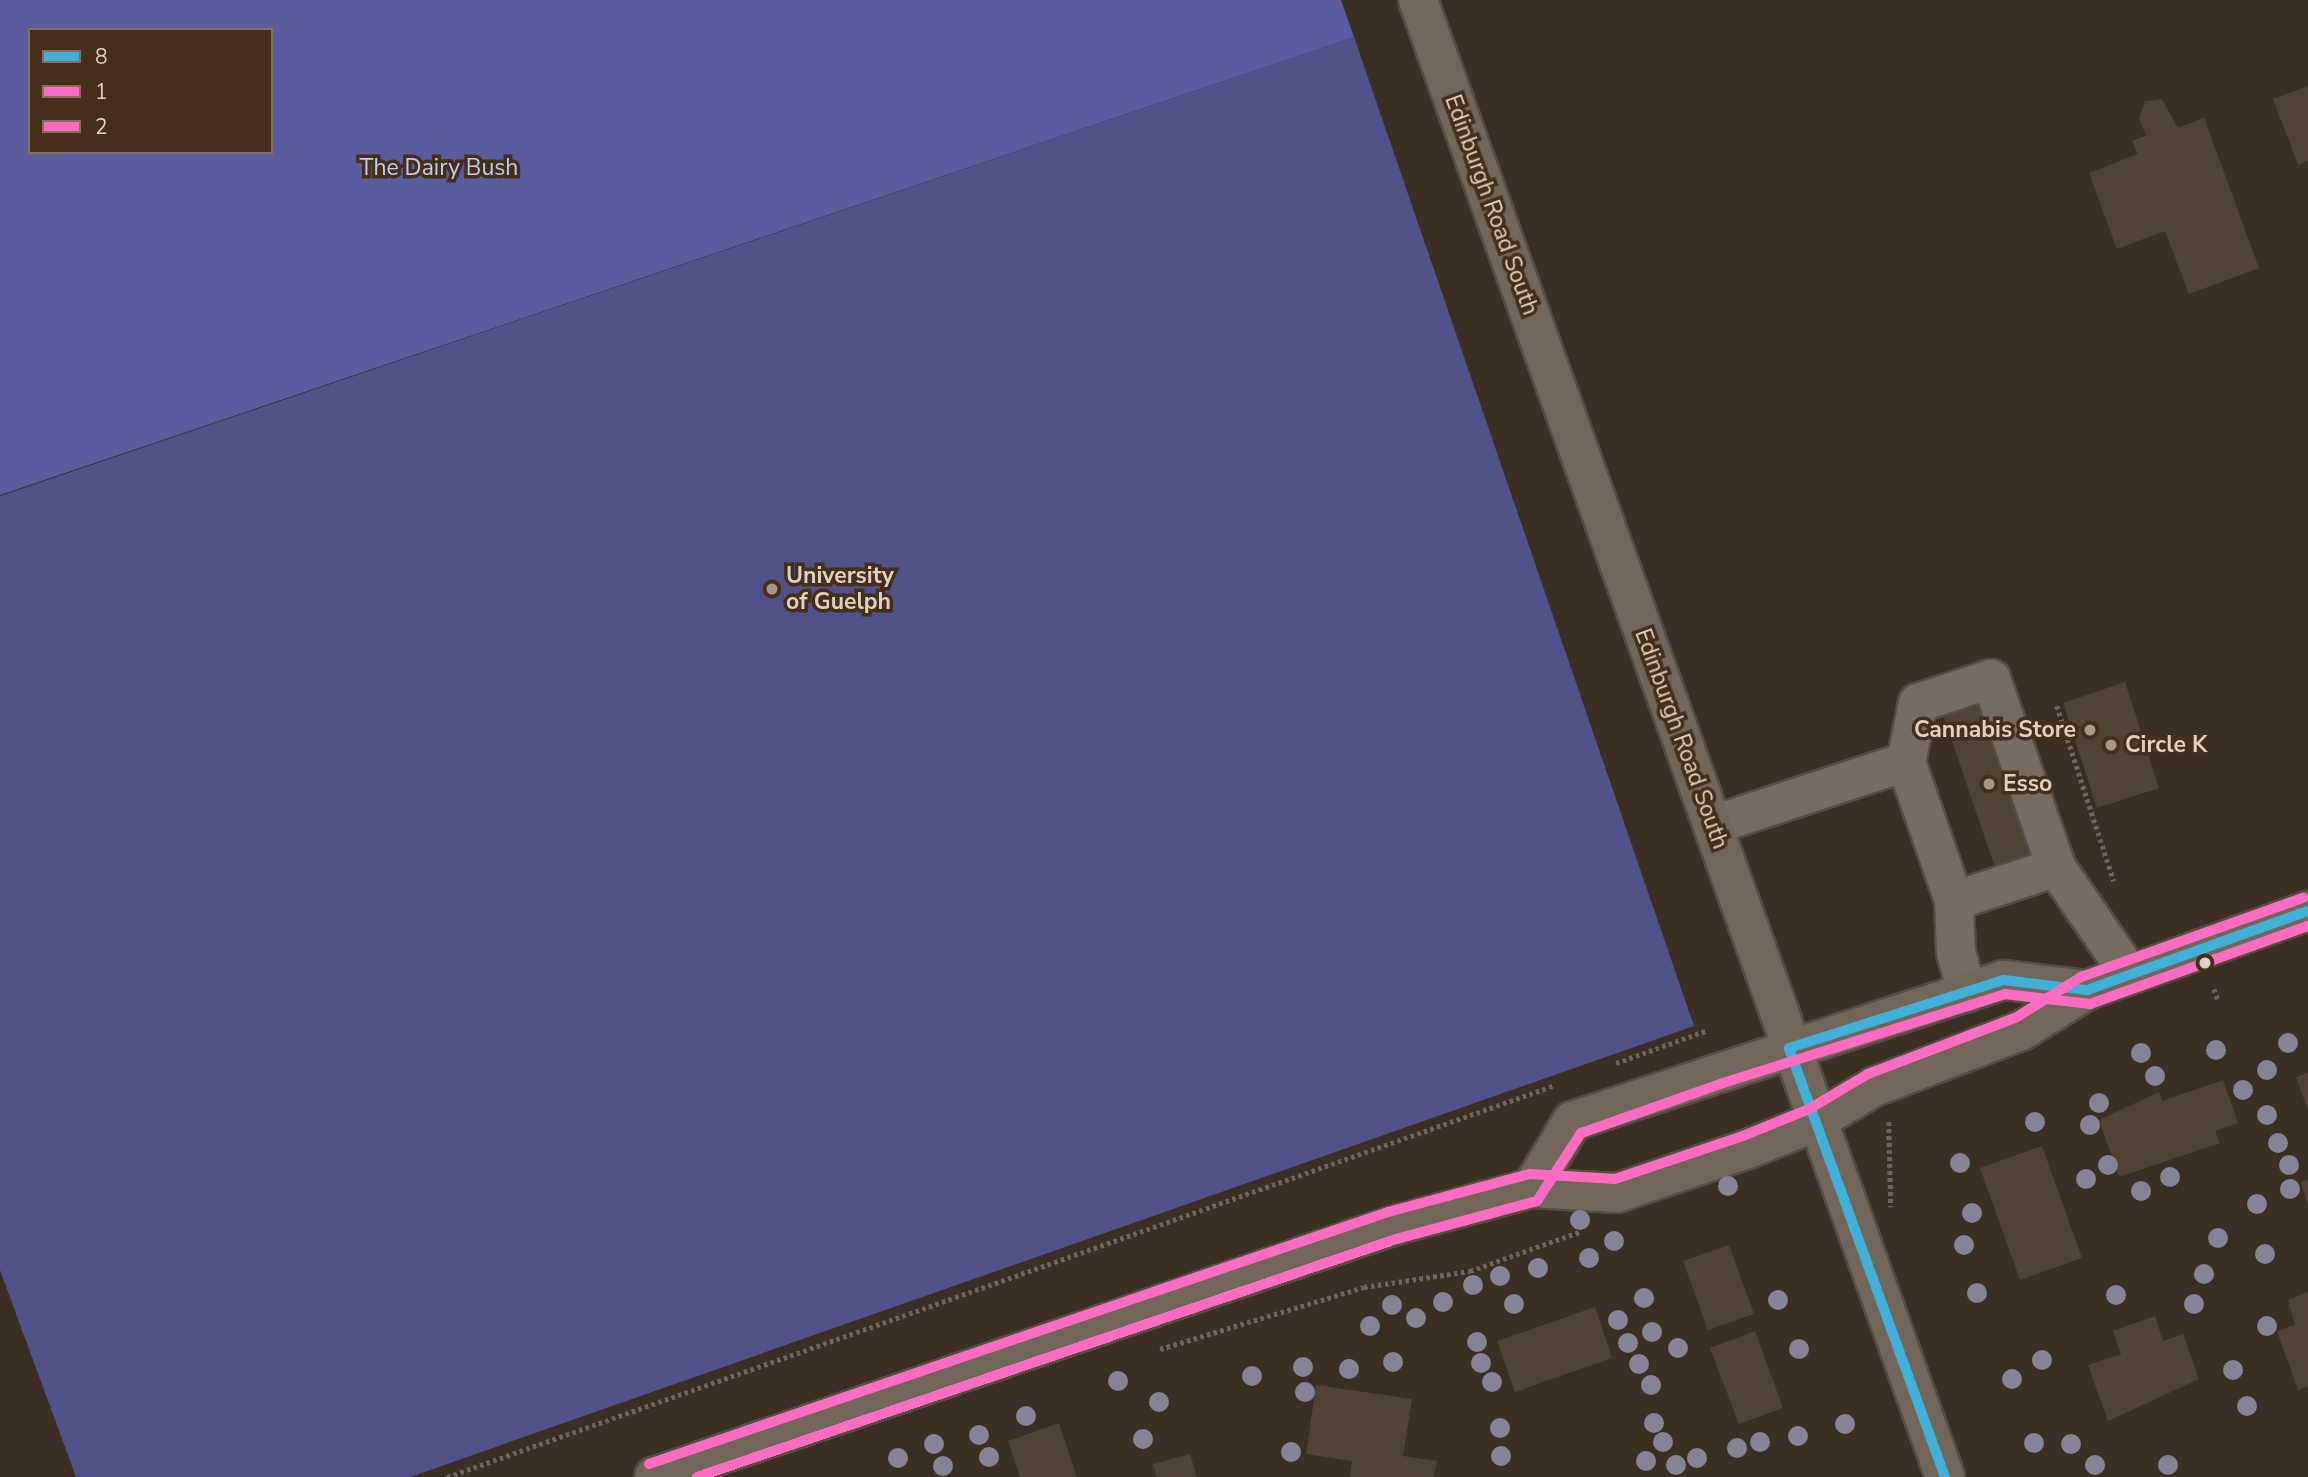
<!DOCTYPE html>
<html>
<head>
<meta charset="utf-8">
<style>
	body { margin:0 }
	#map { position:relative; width:2308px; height:1477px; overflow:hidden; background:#3b2f24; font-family:"Nunito Sans",sans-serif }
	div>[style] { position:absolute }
	.green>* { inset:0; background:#51528a }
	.forest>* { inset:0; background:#5a5c9e }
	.building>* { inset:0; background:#514333 }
	.path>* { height:4.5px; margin-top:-2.25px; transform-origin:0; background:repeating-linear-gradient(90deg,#6e665e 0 3.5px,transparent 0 7px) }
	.roads { filter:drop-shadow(2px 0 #564c41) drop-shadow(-2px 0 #564c41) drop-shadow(0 2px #564c41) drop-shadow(0 -2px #564c41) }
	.minor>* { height:38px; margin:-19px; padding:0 19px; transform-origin:19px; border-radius:19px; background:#746b63 }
	.major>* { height:38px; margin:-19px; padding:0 19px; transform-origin:19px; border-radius:19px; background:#72665b }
	.bus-1>* { height:10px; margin:-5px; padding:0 5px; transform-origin:5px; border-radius:5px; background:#40b0d8 }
	.bus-2>* { height:10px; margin:-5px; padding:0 5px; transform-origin:5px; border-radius:5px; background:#fc6dc2 }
	.bus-3>* { height:10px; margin:-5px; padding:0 5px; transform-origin:5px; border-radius:5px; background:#fc6dc2 }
	.trees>* { width:20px; height:20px; margin:-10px; border-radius:50%; background:#858396 }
	.dots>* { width:19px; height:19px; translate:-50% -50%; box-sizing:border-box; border:4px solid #452f1a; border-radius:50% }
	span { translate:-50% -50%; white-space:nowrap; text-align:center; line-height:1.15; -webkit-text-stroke:7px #452f1a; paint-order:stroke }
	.park-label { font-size:23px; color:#c2c8f3 }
	.street-label { font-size:23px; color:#ded0c4 }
	.poi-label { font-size:23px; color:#ded0c4; font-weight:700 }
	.left { translate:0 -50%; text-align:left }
	.right { translate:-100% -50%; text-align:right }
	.legend { position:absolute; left:28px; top:28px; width:245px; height:126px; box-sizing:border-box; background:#452f1a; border:2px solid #826f5e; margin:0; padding:9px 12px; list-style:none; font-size:21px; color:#ded0c4 }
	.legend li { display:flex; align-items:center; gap:14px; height:35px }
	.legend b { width:35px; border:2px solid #826f5e }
</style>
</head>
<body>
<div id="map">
	<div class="green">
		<div style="clip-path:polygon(1354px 37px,1694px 1026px,410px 1477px,76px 1477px,0 1270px,0 496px)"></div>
	</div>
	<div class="forest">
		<div style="clip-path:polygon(evenodd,0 0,1341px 0,1354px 37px,0 495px,0 0,30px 30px,271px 30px,271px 152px,30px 152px,30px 30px)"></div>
	</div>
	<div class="building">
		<div style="clip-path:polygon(2308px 86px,2308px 161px,2298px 165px,2273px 99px)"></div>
		<div style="clip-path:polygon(2162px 99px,2178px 128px,2204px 118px,2259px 268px,2189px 294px,2165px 231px,2117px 249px,2089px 173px,2138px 154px,2132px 141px,2146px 136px,2139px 118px,2145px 101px)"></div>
		<div style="clip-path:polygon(2125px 682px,2159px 788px,2097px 808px,2063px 703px)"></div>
		<div style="clip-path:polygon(1980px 693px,2037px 862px,1998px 876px,1940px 706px)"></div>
		<div style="clip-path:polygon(2308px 1073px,2308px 1110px,2296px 1077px)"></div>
		<div style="clip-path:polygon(2223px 1080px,2238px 1123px,2215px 1131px,2220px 1143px,2119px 1177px,2099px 1120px,2159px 1092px,2162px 1101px)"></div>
		<div style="clip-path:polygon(2042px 1146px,2082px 1258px,2020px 1280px,1980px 1168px)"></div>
		<div style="clip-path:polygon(2308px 1180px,2308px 1202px,2307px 1203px,2301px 1182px)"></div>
		<div style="clip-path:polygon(1729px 1245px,1754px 1314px,1708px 1330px,1683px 1261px)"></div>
		<div style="clip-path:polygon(2308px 1292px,2308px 1386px,2298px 1390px,2277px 1331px,2295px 1325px,2288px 1300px)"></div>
		<div style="clip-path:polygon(1595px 1307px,1612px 1358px,1515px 1392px,1497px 1341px)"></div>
		<div style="clip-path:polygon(2155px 1316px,2163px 1341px,2183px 1334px,2199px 1379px,2108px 1421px,2088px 1365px,2121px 1354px,2113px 1331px)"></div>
		<div style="clip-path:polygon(1755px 1331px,1783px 1408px,1739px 1424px,1710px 1348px)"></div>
		<div style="clip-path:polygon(1316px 1385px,1412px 1399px,1403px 1456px,1437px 1461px,1434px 1477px,1350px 1477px,1352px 1461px,1306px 1454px)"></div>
		<div style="clip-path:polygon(1059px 1423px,1077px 1477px,1020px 1477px,1008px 1441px)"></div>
		<div style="clip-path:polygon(1190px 1454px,1197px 1477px,1157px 1477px,1153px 1464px)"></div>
	</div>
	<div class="path">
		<div style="left:2057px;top:706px;width:184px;rotate:72deg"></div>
		<div style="left:2214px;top:989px;width:12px;rotate:70deg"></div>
		<div style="left:1616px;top:1063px;width:95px;rotate:-19.8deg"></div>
		<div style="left:1889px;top:1122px;width:85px;rotate:88.7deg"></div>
		<div style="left:1160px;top:1349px;width:213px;rotate:-16.9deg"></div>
		<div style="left:1364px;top:1287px;width:107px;rotate:-8.6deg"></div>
		<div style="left:1470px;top:1271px;width:119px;rotate:-19.7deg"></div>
		<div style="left:447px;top:1477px;width:1175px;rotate:-19.48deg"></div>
	</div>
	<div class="roads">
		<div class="minor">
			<div style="left:1906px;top:762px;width:147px;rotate:70.9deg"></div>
			<div style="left:1954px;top:901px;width:51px;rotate:87.8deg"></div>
			<div style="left:1956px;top:952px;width:42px;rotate:75deg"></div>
			<div style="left:1713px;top:825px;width:203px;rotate:-18.1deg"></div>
			<div style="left:1906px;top:762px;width:60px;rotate:-78.5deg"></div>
			<div style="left:1918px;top:703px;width:77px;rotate:-18.2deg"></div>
			<div style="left:1991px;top:679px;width:199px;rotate:70.9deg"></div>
			<div style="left:2056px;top:867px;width:131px;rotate:55.6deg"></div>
			<div style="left:1954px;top:901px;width:108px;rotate:-18.4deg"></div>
		</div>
		<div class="major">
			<div style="left:1418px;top:0;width:1568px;rotate:70.36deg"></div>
			<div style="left:1532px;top:1188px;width:78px;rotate:-59.2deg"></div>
			<div style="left:1572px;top:1121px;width:454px;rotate:-18.1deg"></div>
			<div style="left:2004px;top:980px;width:84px;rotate:6.9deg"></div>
			<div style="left:654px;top:1477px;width:780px;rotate:-18.78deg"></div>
			<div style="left:1392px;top:1226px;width:145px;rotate:-15.2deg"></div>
			<div style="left:1532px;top:1188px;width:85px;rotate:3.4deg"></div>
			<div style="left:1617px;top:1193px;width:138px;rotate:-18.6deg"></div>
			<div style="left:1748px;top:1149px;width:72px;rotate:-21.9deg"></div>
			<div style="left:1815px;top:1122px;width:69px;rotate:-30.7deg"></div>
			<div style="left:1874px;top:1087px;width:157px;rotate:-20.9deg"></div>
			<div style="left:2021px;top:1031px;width:78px;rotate:-31.8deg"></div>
			<div style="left:2087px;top:990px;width:235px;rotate:-19.7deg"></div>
		</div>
	</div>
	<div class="bus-1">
		<div style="left:1945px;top:1477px;width:456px;rotate:-110deg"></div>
		<div style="left:1789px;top:1048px;width:225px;rotate:-17.6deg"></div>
		<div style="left:2004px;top:980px;width:84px;rotate:6.9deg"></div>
		<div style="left:2087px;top:990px;width:235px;rotate:-19.7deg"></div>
	</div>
	<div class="bus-2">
		<div style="left:697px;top:1477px;width:738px;rotate:-18.8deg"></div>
		<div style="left:1396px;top:1239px;width:146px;rotate:-15.1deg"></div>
		<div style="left:1537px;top:1201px;width:81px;rotate:-57.1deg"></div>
		<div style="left:1581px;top:1133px;width:151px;rotate:-19.4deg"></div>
		<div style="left:1723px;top:1083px;width:296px;rotate:-17.5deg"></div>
		<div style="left:2005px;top:994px;width:86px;rotate:6.7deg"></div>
		<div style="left:2090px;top:1004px;width:232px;rotate:-19.7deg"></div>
	</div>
	<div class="bus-3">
		<div style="left:649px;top:1464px;width:781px;rotate:-18.83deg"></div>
		<div style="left:1388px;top:1212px;width:147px;rotate:-15deg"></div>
		<div style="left:1530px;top:1174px;width:85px;rotate:3.4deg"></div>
		<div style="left:1615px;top:1179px;width:135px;rotate:-18.6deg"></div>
		<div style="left:1743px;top:1136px;width:71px;rotate:-22.2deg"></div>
		<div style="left:1809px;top:1109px;width:69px;rotate:-30.7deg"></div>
		<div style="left:1868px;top:1074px;width:157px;rotate:-20.9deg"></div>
		<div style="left:2015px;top:1018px;width:78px;rotate:-31.8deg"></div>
		<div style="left:2081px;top:977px;width:236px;rotate:-19.6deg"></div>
	</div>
	<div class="trees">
		<div style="left:2288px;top:1043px"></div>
		<div style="left:2216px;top:1050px"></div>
		<div style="left:2141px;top:1053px"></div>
		<div style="left:2267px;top:1070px"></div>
		<div style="left:2155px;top:1076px"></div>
		<div style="left:2243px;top:1090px"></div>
		<div style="left:2099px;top:1103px"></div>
		<div style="left:2267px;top:1115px"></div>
		<div style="left:2035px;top:1122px"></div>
		<div style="left:2090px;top:1125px"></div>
		<div style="left:2278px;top:1143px"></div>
		<div style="left:1960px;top:1163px"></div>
		<div style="left:2108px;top:1165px"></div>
		<div style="left:2289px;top:1165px"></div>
		<div style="left:2170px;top:1177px"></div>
		<div style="left:2086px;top:1179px"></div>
		<div style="left:1728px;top:1186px"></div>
		<div style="left:2290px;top:1189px"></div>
		<div style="left:2141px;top:1191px"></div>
		<div style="left:2257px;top:1204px"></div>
		<div style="left:1972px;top:1213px"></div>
		<div style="left:1580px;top:1220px"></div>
		<div style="left:2218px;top:1238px"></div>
		<div style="left:1614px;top:1241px"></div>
		<div style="left:1964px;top:1245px"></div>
		<div style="left:2265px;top:1254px"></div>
		<div style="left:1589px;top:1258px"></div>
		<div style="left:1538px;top:1268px"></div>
		<div style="left:2204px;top:1274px"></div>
		<div style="left:1500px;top:1276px"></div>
		<div style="left:1473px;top:1285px"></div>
		<div style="left:1977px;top:1293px"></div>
		<div style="left:2116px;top:1295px"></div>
		<div style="left:1644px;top:1298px"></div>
		<div style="left:1778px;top:1300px"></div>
		<div style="left:1443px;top:1302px"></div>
		<div style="left:1514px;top:1304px"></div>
		<div style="left:2194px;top:1304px"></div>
		<div style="left:1392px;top:1305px"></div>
		<div style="left:1416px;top:1318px"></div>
		<div style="left:1618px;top:1320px"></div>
		<div style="left:1370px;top:1326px"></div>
		<div style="left:2267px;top:1326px"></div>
		<div style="left:1652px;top:1332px"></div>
		<div style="left:1477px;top:1342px"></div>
		<div style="left:1628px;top:1343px"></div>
		<div style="left:1678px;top:1348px"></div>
		<div style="left:1799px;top:1349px"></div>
		<div style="left:2042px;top:1360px"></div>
		<div style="left:1393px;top:1362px"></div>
		<div style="left:1481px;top:1363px"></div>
		<div style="left:1639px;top:1364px"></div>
		<div style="left:1303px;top:1367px"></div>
		<div style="left:1349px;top:1369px"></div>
		<div style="left:2233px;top:1370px"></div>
		<div style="left:1252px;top:1376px"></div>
		<div style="left:2012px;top:1379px"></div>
		<div style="left:1118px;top:1381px"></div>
		<div style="left:1492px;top:1382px"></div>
		<div style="left:1651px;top:1385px"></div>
		<div style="left:1305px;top:1392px"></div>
		<div style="left:1159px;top:1402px"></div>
		<div style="left:2247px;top:1406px"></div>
		<div style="left:1026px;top:1416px"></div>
		<div style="left:1654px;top:1423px"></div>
		<div style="left:1845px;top:1424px"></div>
		<div style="left:1500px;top:1428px"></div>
		<div style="left:979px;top:1435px"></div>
		<div style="left:1798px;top:1436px"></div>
		<div style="left:1143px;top:1439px"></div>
		<div style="left:1663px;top:1442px"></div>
		<div style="left:1760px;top:1442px"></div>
		<div style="left:2034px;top:1443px"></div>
		<div style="left:934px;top:1444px"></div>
		<div style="left:2071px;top:1444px"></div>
		<div style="left:1737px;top:1448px"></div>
		<div style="left:1291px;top:1452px"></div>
		<div style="left:1501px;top:1456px"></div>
		<div style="left:989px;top:1457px"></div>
		<div style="left:898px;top:1458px"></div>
		<div style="left:1697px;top:1458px"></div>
		<div style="left:1646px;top:1461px"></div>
		<div style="left:1676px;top:1465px"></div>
		<div style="left:2095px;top:1465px"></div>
		<div style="left:2168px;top:1465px"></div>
		<div style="left:943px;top:1466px"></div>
	</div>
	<div class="dots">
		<div style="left:772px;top:589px;background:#a5988c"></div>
		<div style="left:2090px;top:730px;background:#a5988c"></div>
		<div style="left:2111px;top:745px;background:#a5988c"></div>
		<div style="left:1989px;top:784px;background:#a5988c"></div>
		<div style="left:2205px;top:963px;background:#ded0c4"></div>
	</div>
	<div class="park-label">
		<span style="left:439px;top:168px">The Dairy Bush</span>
	</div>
	<div class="street-label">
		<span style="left:1491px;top:205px;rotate:70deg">Edinburgh Road South</span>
		<span style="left:1681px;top:739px;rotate:70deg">Edinburgh Road South</span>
	</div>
	<div class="poi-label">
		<span class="left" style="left:786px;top:589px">University<br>of Guelph</span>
		<span class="right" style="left:2076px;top:730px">Cannabis Store</span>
		<span class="left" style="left:2125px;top:745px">Circle K</span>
		<span class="left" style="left:2003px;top:784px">Esso</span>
	</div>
	<ul class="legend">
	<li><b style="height:9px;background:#40b0d8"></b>8</li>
	<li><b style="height:9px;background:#fc6dc2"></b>1</li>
	<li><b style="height:9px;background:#fc6dc2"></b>2</li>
	</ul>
</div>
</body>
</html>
